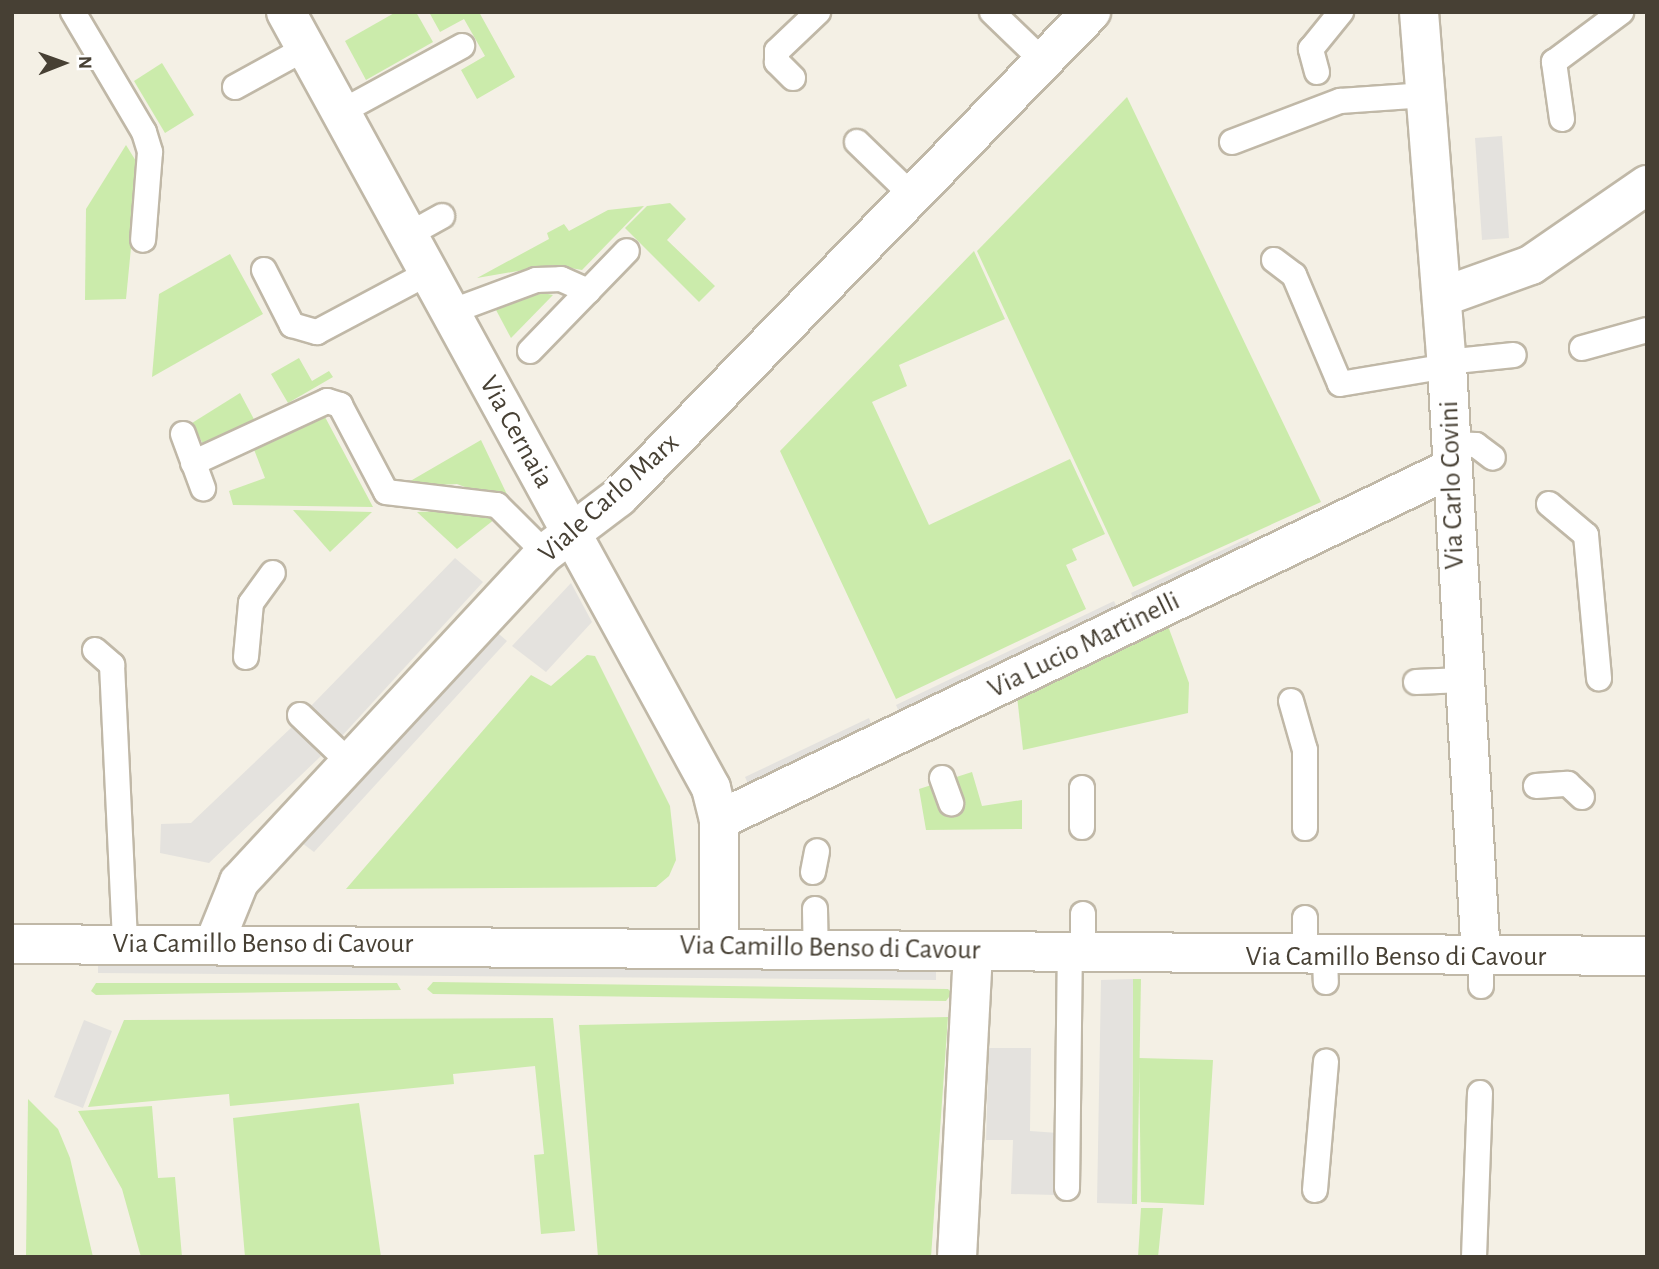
<!DOCTYPE html>
<html>
<head>
<meta charset="utf-8">
<style>
	body { margin:0 }
	#map { position:relative; width:1659px; height:1269px; overflow:hidden; background:#f4f0e5; font-family:"Alegreya Sans",sans-serif }
	div>[style] { position:absolute }
	.green>* { inset:0; background:#cbebab }
	.parking>* { inset:0; background:#e4e2de }
	.roads { filter:drop-shadow(2px 0 #c0b8a7) drop-shadow(-2px 0 #c0b8a7) drop-shadow(0 2px #c0b8a7) drop-shadow(0 -2px #c0b8a7) }
	.lane>* { height:24px; margin:-12px; padding:0 12px; transform-origin:12px; border-radius:12px; background:#fff }
	.street>* { height:38px; margin:-19px; padding:0 19px; transform-origin:19px; border-radius:19px; background:#fff }
	span { translate:-50% -50%; white-space:nowrap; text-align:center; line-height:1.15; -webkit-text-stroke:7px #fff; paint-order:stroke }
	.street-label { font-size:28px; color:#474034 }
	.frame { position:absolute; inset:0; border:14px solid #474034; pointer-events:none }
	.north { position:absolute; left:28px; top:28px; width:70px; height:70px; -webkit-text-stroke:5px #fff; paint-order:stroke; rotate:89deg; font-size:19px; font-weight:700; line-height:28px; text-align:center; color:#474034 }
	.north::after { content:''; display:block; margin:auto; width:24px; height:32px; background:#474034; clip-path:polygon(50% 0,100% 100%,50% 72%,0 100%) }
</style>
</head>
<body>
<div id="map">
	<div class="green">
		<div style="clip-path:polygon(396px 12px,416px 12px,433px 42px,366px 80px,345px 41px)"></div>
		<div style="clip-path:polygon(429px 12px,479px 12px,515px 77px,477px 99px,461px 70px,485px 56px,464px 19px,440px 32px)"></div>
		<div style="clip-path:polygon(162px 63px,194px 115px,165px 133px,134px 81px)"></div>
		<div style="clip-path:polygon(1127px 97px,1321px 502px,1133px 587px,977px 251px)"></div>
		<div style="clip-path:polygon(126px 145px,139px 166px,126px 299px,85px 300px,86px 209px)"></div>
		<div style="clip-path:polygon(670px 203px,686px 219px,667px 240px,715px 286px,699px 302px,625px 228px,647px 206px)"></div>
		<div style="clip-path:polygon(644px 206px,582px 270px,553px 265px,477px 278px,549px 239px,547px 233px,564px 224px,569px 231px,608px 210px)"></div>
		<div style="clip-path:polygon(974px 251px,1005px 319px,899px 365px,907px 386px,872px 402px,929px 525px,1070px 459px,1105px 534px,1072px 549px,1077px 560px,1066px 565px,1086px 609px,896px 699px,780px 451px)"></div>
		<div style="clip-path:polygon(230px 254px,263px 314px,152px 377px,159px 294px)"></div>
		<div style="clip-path:polygon(543px 293px,553px 295px,511px 338px,495px 308px)"></div>
		<div style="clip-path:polygon(299px 358px,312px 381px,329px 371px,333px 377px,288px 403px,271px 374px)"></div>
		<div style="clip-path:polygon(240px 393px,256px 423px,204px 446px,192px 423px)"></div>
		<div style="clip-path:polygon(325px 417px,373px 507px,233px 505px,229px 491px,265px 478px,253px 447px)"></div>
		<div style="clip-path:polygon(481px 440px,512px 505px,457px 484px,400px 487px)"></div>
		<div style="clip-path:polygon(293px 510px,372px 512px,330px 552px)"></div>
		<div style="clip-path:polygon(445px 511px,482px 515px,495px 519px,457px 549px,417px 512px)"></div>
		<div style="clip-path:polygon(1168px 626px,1189px 683px,1188px 713px,1023px 750px,1017px 696px)"></div>
		<div style="clip-path:polygon(587px 655px,595px 656px,670px 806px,676px 860px,669px 876px,656px 887px,346px 889px,531px 675px,551px 686px)"></div>
		<div style="clip-path:polygon(972px 772px,982px 806px,1022px 800px,1022px 829px,926px 830px,919px 789px)"></div>
		<div style="clip-path:polygon(1133px 979px,1141px 979px,1137px 1204px,1132px 1204px)"></div>
		<div style="clip-path:polygon(433px 982px,948px 989px,952px 993px,946px 1001px,433px 994px,427px 989px)"></div>
		<div style="clip-path:polygon(96px 983px,397px 983px,401px 990px,96px 995px,91px 991px)"></div>
		<div style="clip-path:polygon(948px 1017px,931px 1257px,598px 1257px,579px 1025px)"></div>
		<div style="clip-path:polygon(553px 1018px,575px 1231px,541px 1234px,534px 1155px,544px 1154px,535px 1066px,453px 1074px,454px 1084px,230px 1106px,229px 1094px,88px 1107px,124px 1020px)"></div>
		<div style="clip-path:polygon(1139px 1058px,1213px 1060px,1204px 1205px,1141px 1202px)"></div>
		<div style="clip-path:polygon(28px 1099px,58px 1129px,70px 1158px,93px 1257px,26px 1257px)"></div>
		<div style="clip-path:polygon(359px 1103px,381px 1257px,245px 1257px,233px 1118px)"></div>
		<div style="clip-path:polygon(152px 1106px,158px 1178px,175px 1177px,182px 1257px,141px 1257px,122px 1189px,78px 1111px)"></div>
		<div style="clip-path:polygon(1141px 1208px,1163px 1208px,1158px 1257px,1138px 1257px)"></div>
	</div>
	<div class="parking">
		<div style="clip-path:polygon(1502px 136px,1509px 238px,1482px 240px,1475px 138px)"></div>
		<div style="clip-path:polygon(1248px 538px,1253px 549px,1135px 604px,1131px 593px)"></div>
		<div style="clip-path:polygon(455px 558px,483px 582px,341px 737px,310px 707px)"></div>
		<div style="clip-path:polygon(571px 583px,592px 622px,546px 672px,512px 646px)"></div>
		<div style="clip-path:polygon(1114px 601px,1119px 612px,901px 716px,896px 705px)"></div>
		<div style="clip-path:polygon(492px 628px,507px 641px,314px 852px,298px 840px)"></div>
		<div style="clip-path:polygon(869px 718px,873px 729px,750px 788px,745px 777px)"></div>
		<div style="clip-path:polygon(293px 726px,321px 756px,209px 863px,160px 853px,161px 824px,191px 823px)"></div>
		<div style="clip-path:polygon(98px 957px,936px 964px,936px 980px,98px 973px)"></div>
		<div style="clip-path:polygon(1133px 979px,1132px 1204px,1097px 1203px,1101px 980px)"></div>
		<div style="clip-path:polygon(84px 1020px,112px 1031px,83px 1108px,54px 1097px)"></div>
		<div style="clip-path:polygon(989px 1048px,1031px 1048px,1030px 1131px,1058px 1133px,1056px 1195px,1011px 1194px,1013px 1140px,986px 1140px)"></div>
	</div>
	<div class="roads">
		<div class="lane">
			<div style="left:73px;top:12px;width:139px;rotate:59.4deg"></div>
			<div style="left:144px;top:132px;width:21px;rotate:73deg"></div>
			<div style="left:150px;top:152px;width:88px;rotate:94.5deg"></div>
			<div style="left:992px;top:12px;width:72px;rotate:43.9deg"></div>
			<div style="left:1317px;top:72px;width:24px;rotate:-105deg"></div>
			<div style="left:1311px;top:49px;width:48px;rotate:-51deg"></div>
			<div style="left:793px;top:78px;width:23px;rotate:-135deg"></div>
			<div style="left:777px;top:62px;width:11px;rotate:-90deg"></div>
			<div style="left:777px;top:51px;width:57px;rotate:-43.6deg"></div>
			<div style="left:235px;top:87px;width:81px;rotate:-28.8deg"></div>
			<div style="left:341px;top:112px;width:138px;rotate:-28.6deg"></div>
			<div style="left:1562px;top:119px;width:58px;rotate:-98deg"></div>
			<div style="left:1554px;top:62px;width:84px;rotate:-36.7deg"></div>
			<div style="left:857px;top:142px;width:78px;rotate:44deg"></div>
			<div style="left:1232px;top:142px;width:116px;rotate:-20.8deg"></div>
			<div style="left:1340px;top:101px;width:86px;rotate:-4deg"></div>
			<div style="left:408px;top:235px;width:39px;rotate:-29deg"></div>
			<div style="left:1274px;top:260px;width:25px;rotate:37deg"></div>
			<div style="left:1294px;top:275px;width:118px;rotate:67.1deg"></div>
			<div style="left:1340px;top:384px;width:109px;rotate:-9.5deg"></div>
			<div style="left:264px;top:270px;width:62px;rotate:63deg"></div>
			<div style="left:292px;top:325px;width:26px;rotate:16deg"></div>
			<div style="left:317px;top:332px;width:126px;rotate:-28deg"></div>
			<div style="left:450px;top:312px;width:92px;rotate:-20.4deg"></div>
			<div style="left:536px;top:280px;width:25px;rotate:-2deg"></div>
			<div style="left:561px;top:279px;width:30px;rotate:24deg"></div>
			<div style="left:1582px;top:348px;width:67px;rotate:-15.5deg"></div>
			<div style="left:530px;top:351px;width:139px;rotate:-45.9deg"></div>
			<div style="left:1446px;top:362px;width:68px;rotate:-5.9deg"></div>
			<div style="left:183px;top:434px;width:58px;rotate:69.7deg"></div>
			<div style="left:1450px;top:444px;width:26px;rotate:2deg"></div>
			<div style="left:1476px;top:445px;width:21px;rotate:37deg"></div>
			<div style="left:193px;top:463px;width:148px;rotate:-24.8deg"></div>
			<div style="left:327px;top:401px;width:14px;rotate:17deg"></div>
			<div style="left:340px;top:405px;width:98px;rotate:62.1deg"></div>
			<div style="left:386px;top:492px;width:112px;rotate:6.7deg"></div>
			<div style="left:497px;top:505px;width:68px;rotate:45deg"></div>
			<div style="left:1549px;top:504px;width:48px;rotate:40deg"></div>
			<div style="left:1586px;top:535px;width:144px;rotate:84.8deg"></div>
			<div style="left:95px;top:650px;width:23px;rotate:41deg"></div>
			<div style="left:112px;top:665px;width:279px;rotate:87.3deg"></div>
			<div style="left:246px;top:657px;width:54px;rotate:-84.7deg"></div>
			<div style="left:251px;top:603px;width:37px;rotate:-54deg"></div>
			<div style="left:1416px;top:682px;width:47px;rotate:-2.4deg"></div>
			<div style="left:1291px;top:701px;width:51px;rotate:74.1deg"></div>
			<div style="left:1305px;top:750px;width:78px;rotate:90deg"></div>
			<div style="left:300px;top:715px;width:68px;rotate:43.8deg"></div>
			<div style="left:942px;top:778px;width:27px;rotate:70deg"></div>
			<div style="left:1536px;top:786px;width:32px;rotate:-4deg"></div>
			<div style="left:1568px;top:784px;width:19px;rotate:43deg"></div>
			<div style="left:1082px;top:827px;width:39px;rotate:-90deg"></div>
			<div style="left:813px;top:872px;width:21px;rotate:-79deg"></div>
			<div style="left:815px;top:909px;width:39px;rotate:89deg"></div>
			<div style="left:1083px;top:954px;width:40px;rotate:-90deg"></div>
			<div style="left:1305px;top:957px;width:39px;rotate:-90deg"></div>
			<div style="left:1325px;top:958px;width:24px;rotate:88deg"></div>
			<div style="left:1481px;top:986px;width:28px;rotate:-90deg"></div>
			<div style="left:1067px;top:1188px;width:234px;rotate:-89.3deg"></div>
			<div style="left:1315px;top:1190px;width:129px;rotate:-85.1deg"></div>
			<div style="left:1474px;top:1257px;width:164px;rotate:-87.9deg"></div>
		</div>
		<div class="street">
			<div style="left:286px;top:12px;width:885px;rotate:61.29deg"></div>
			<div style="left:711px;top:788px;width:33px;rotate:76deg"></div>
			<div style="left:719px;top:820px;width:124px;rotate:90deg"></div>
			<div style="left:1419px;top:12px;width:355px;rotate:85.5deg"></div>
			<div style="left:1447px;top:366px;width:593px;rotate:86.71deg"></div>
			<div style="left:1442px;top:297px;width:95px;rotate:-19.8deg"></div>
			<div style="left:1531px;top:265px;width:141px;rotate:-34.6deg"></div>
			<div style="left:719px;top:820px;width:811px;rotate:-25.65deg"></div>
			<div style="left:12px;top:944px;width:1635px;rotate:0.42deg"></div>
			<div style="left:214px;top:944px;width:67px;rotate:-68deg"></div>
			<div style="left:239px;top:882px;width:449px;rotate:-47.1deg"></div>
			<div style="left:545px;top:553px;width:93px;rotate:-37.1deg"></div>
			<div style="left:619px;top:497px;width:677px;rotate:-45.78deg"></div>
			<div style="left:957px;top:1257px;width:305px;rotate:-87deg"></div>
		</div>
	</div>
	<div class="street-label">
		<span style="left:516px;top:432px;rotate:61deg">Via Cernaia</span>
		<span style="left:1452px;top:485px;rotate:-92deg">Via Carlo Covini</span>
		<span style="left:609px;top:498px;rotate:-42deg">Viale Carlo Marx</span>
		<span style="left:1084px;top:645px;rotate:-26deg">Via Lucio Martinelli</span>
		<span style="left:263px;top:944px">Via Camillo Benso di Cavour</span>
		<span style="left:830px;top:948px;rotate:1deg">Via Camillo Benso di Cavour</span>
		<span style="left:1396px;top:957px">Via Camillo Benso di Cavour</span>
	</div>
	<div class="frame"></div>
	<div class="north">N</div>
</div>
</body>
</html>
